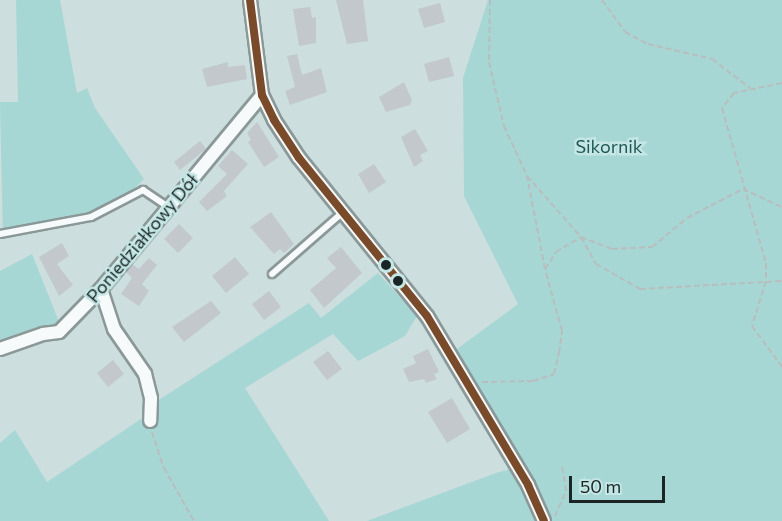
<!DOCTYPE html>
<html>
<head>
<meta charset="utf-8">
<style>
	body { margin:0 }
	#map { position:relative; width:782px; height:521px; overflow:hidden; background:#ccdedd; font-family:Commissioner,sans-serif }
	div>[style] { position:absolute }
	.green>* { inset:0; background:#a6d7d5 }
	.building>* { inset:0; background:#c2c8cc }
	.path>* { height:2px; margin-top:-1px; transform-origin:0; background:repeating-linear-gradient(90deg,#b7bebd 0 6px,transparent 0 9px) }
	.roads { filter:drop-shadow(2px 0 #8b9898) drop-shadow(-2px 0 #8b9898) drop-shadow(0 2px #8b9898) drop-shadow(0 -2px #8b9898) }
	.lane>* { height:6px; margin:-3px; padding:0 3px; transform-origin:3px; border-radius:3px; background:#f7fafa }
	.street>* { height:12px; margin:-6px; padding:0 6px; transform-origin:6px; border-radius:6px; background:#f7fafa }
	.bus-1>* { height:8px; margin:-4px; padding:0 4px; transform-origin:4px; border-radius:4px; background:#7a4b2a }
	.dots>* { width:16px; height:16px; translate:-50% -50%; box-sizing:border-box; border:3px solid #c4e6e4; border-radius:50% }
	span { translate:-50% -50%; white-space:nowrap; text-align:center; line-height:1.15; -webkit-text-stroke:5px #c4e6e4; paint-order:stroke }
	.park-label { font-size:18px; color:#215856 }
	.street-label { font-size:18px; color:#1a2626 }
	.scale { position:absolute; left:569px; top:476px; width:96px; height:27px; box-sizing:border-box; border:3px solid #1a2626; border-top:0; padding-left:8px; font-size:18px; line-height:21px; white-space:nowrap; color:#1a2626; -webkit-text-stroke:4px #c4e6e4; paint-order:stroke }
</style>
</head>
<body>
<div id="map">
	<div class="green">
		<div style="clip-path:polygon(16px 0,60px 0,77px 93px,87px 88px,95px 108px,144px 179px,122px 201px,93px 219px,3px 239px,0 102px,18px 102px)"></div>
		<div style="clip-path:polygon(488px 0,782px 0,782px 521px,551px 521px,457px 349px,518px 304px,464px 196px,463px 78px)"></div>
		<div style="clip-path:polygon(32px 254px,59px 322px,0 345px,0 271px)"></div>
		<div style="clip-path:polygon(378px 273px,417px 316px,405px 336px,358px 361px,333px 334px,245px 388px,329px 521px,0 521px,0 443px,15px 430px,47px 482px,141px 419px,148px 423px,154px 403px,309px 303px,321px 318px)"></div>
		<div style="clip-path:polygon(511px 469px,535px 521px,367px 521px,496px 473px)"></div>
	</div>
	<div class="building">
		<div style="clip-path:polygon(336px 0,363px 0,368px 41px,347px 44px)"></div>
		<div style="clip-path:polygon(440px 3px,445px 22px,424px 28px,418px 9px)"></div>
		<div style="clip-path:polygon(310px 7px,312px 18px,316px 17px,316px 43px,299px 46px,293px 9px)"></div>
		<div style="clip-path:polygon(297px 54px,302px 75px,321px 68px,327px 92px,290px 105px,285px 91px,295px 87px,287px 56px)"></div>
		<div style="clip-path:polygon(449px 57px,454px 76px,429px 82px,424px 64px)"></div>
		<div style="clip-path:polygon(228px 62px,228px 67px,245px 65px,247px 79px,207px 87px,202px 69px)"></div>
		<div style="clip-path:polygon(404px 82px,412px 100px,410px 105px,386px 112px,379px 97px)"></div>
		<div style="clip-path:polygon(257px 122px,279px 157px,264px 167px,248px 142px,251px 140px,247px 133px)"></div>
		<div style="clip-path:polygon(415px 129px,428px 151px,420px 155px,423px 161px,414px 167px,401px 137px)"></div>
		<div style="clip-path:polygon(200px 141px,206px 149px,180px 170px,174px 162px)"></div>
		<div style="clip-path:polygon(232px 150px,248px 164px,224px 191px,227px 196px,207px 211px,199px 202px,227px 174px,218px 166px)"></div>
		<div style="clip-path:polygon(374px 164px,386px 182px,369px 193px,358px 174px)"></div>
		<div style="clip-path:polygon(271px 212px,294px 244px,284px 253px,280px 249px,274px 254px,250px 227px)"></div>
		<div style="clip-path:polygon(179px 224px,193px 238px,178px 253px,164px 239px)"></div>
		<div style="clip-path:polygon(62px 243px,69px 256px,57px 264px,73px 285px,59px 296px,39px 257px)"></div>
		<div style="clip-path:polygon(341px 247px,362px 273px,324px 308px,310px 290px,336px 268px,327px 258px)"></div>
		<div style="clip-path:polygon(235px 257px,249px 274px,226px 293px,212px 276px)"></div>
		<div style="clip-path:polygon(149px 258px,157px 265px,142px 284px,149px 291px,139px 306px,121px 294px,132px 278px,126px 272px,132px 264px,139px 269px)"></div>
		<div style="clip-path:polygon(269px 291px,281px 307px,264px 320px,252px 304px)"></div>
		<div style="clip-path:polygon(211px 301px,221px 313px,184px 342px,172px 327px)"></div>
		<div style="clip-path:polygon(428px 349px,439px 372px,434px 374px,437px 379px,426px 383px,424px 379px,409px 382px,403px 369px,416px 363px,413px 356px)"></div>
		<div style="clip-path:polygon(328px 351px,342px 369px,327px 380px,313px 362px)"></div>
		<div style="clip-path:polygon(113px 360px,124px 374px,108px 387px,97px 373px)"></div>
		<div style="clip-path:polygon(452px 398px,470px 429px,447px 443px,428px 412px)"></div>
	</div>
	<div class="path">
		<div style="left:490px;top:0;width:62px;rotate:90.9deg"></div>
		<div style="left:489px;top:62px;width:66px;rotate:76.8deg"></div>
		<div style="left:504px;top:126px;width:55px;rotate:65.3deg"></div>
		<div style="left:527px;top:176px;width:81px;rotate:48.5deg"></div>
		<div style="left:581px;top:237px;width:31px;rotate:61deg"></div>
		<div style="left:596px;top:264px;width:51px;rotate:29.6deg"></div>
		<div style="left:640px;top:289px;width:142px;rotate:-3.2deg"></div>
		<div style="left:602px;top:0;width:39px;rotate:54deg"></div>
		<div style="left:625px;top:32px;width:26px;rotate:28deg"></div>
		<div style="left:648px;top:44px;width:66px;rotate:13.2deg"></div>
		<div style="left:712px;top:59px;width:48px;rotate:37.3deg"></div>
		<div style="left:782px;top:83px;width:49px;rotate:168.2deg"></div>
		<div style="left:734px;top:93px;width:19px;rotate:129deg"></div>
		<div style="left:722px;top:108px;width:161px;rotate:74.2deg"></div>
		<div style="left:766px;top:263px;width:18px;rotate:90deg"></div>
		<div style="left:766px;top:281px;width:47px;rotate:107.3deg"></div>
		<div style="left:752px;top:326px;width:51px;rotate:53.8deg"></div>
		<div style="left:545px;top:269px;width:20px;rotate:-57deg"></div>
		<div style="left:556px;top:252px;width:29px;rotate:-31deg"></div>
		<div style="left:581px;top:237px;width:33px;rotate:21deg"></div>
		<div style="left:612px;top:249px;width:40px;rotate:-2.9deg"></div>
		<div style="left:652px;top:247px;width:45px;rotate:-39.6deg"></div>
		<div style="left:687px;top:218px;width:63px;rotate:-27.4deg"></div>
		<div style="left:743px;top:189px;width:43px;rotate:24.8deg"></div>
		<div style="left:482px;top:382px;width:51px;rotate:-1.1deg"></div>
		<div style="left:533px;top:381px;width:22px;rotate:-18deg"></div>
		<div style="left:554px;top:374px;width:22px;rotate:-77deg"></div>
		<div style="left:559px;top:353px;width:22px;rotate:-82deg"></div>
		<div style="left:562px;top:331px;width:64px;rotate:-105.3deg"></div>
		<div style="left:545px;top:269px;width:95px;rotate:-101deg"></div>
		<div style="left:152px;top:432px;width:38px;rotate:72deg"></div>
		<div style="left:164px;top:468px;width:61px;rotate:60.5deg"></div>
		<div style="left:555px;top:516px;width:27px;rotate:-66deg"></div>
		<div style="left:566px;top:491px;width:25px;rotate:-99deg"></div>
	</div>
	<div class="roads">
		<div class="lane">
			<div style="left:0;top:234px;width:93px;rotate:-10.6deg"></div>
			<div style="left:91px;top:217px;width:59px;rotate:-27.4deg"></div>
			<div style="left:143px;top:190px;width:30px;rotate:34deg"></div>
			<div style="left:272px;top:274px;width:94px;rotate:-41.1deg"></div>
		</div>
		<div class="street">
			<div style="left:250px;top:0;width:96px;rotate:82.8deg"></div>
			<div style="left:262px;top:95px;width:28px;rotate:64deg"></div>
			<div style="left:274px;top:120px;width:45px;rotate:56.7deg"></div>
			<div style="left:299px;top:158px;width:203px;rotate:51deg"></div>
			<div style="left:427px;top:316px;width:197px;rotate:59.1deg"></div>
			<div style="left:528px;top:485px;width:39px;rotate:66deg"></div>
			<div style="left:101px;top:289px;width:42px;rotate:72deg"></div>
			<div style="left:114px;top:329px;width:55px;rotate:55.4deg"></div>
			<div style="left:145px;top:374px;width:25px;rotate:76deg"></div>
			<div style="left:151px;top:398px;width:23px;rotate:92deg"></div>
			<div style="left:0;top:349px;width:46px;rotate:-19.2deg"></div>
			<div style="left:43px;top:334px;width:16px;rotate:-7deg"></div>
			<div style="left:59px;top:332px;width:60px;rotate:-45.7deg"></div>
			<div style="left:101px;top:289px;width:252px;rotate:-50.3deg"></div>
		</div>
	</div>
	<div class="bus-1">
		<div style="left:250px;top:0;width:96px;rotate:82.8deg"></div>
		<div style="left:262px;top:95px;width:28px;rotate:64deg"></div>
		<div style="left:274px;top:120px;width:45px;rotate:56.7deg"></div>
		<div style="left:299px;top:158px;width:203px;rotate:51deg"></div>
		<div style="left:427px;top:316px;width:197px;rotate:59.1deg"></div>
		<div style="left:528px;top:485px;width:39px;rotate:66deg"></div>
	</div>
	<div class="dots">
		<div style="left:386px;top:265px;background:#1a2626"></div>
		<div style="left:398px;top:281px;background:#1a2626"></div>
	</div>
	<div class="park-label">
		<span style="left:609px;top:146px">Sikornik</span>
	</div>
	<div class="street-label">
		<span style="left:142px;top:238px;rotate:-50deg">Poniedziałkowy Dół</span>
	</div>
	<div class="scale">50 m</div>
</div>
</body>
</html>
